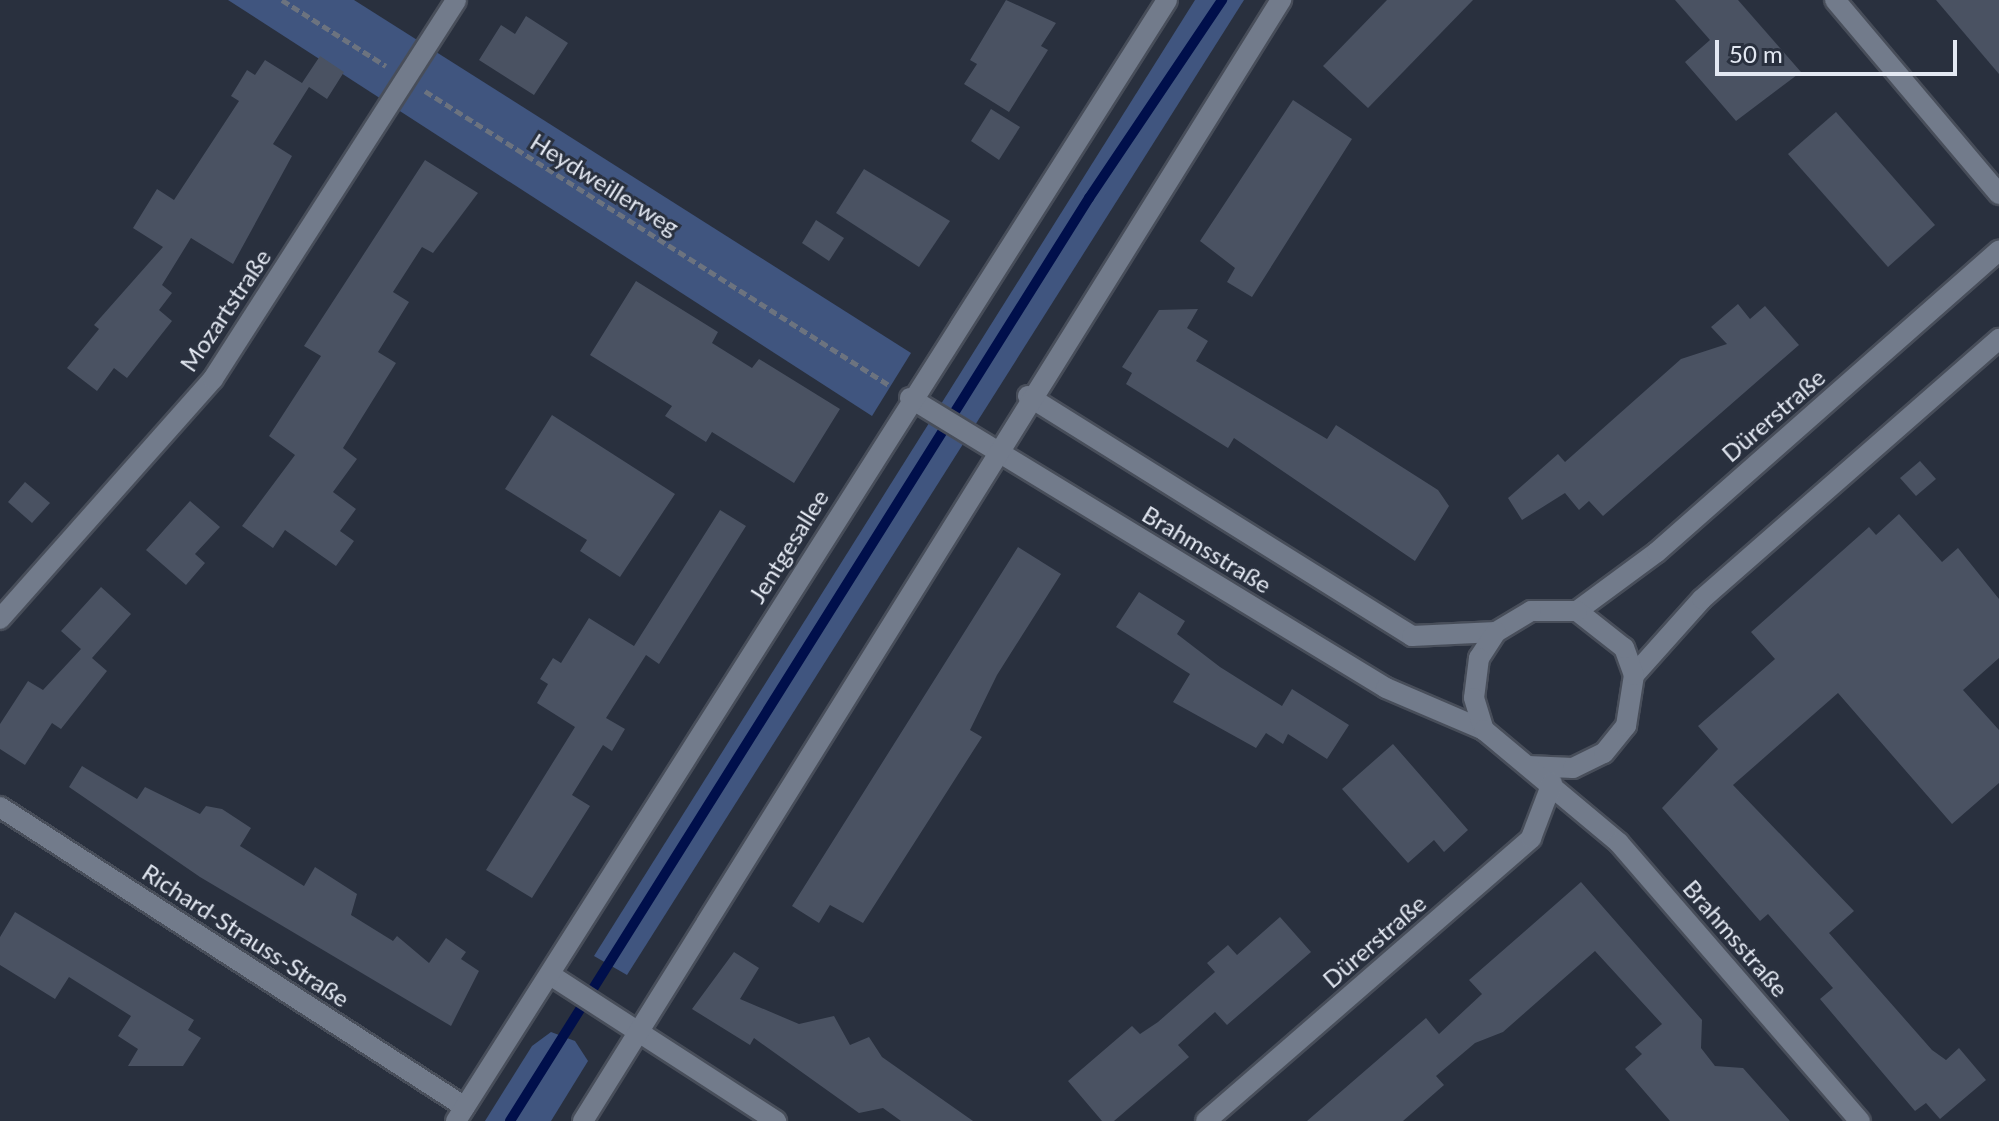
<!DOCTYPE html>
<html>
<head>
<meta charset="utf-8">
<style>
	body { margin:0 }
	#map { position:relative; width:1999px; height:1121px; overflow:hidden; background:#29303e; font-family:Lato,sans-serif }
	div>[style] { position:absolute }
	.green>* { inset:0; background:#40557f }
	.stream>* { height:10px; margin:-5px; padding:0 5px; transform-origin:5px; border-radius:5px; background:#000f4b }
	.building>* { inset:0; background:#4a5262 }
	.path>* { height:5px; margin-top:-2.5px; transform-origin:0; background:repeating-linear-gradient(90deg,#6c737f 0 8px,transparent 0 12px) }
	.roads { filter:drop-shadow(2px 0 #484e5a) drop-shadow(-2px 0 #484e5a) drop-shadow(0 2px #484e5a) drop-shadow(0 -2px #484e5a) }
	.minor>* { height:20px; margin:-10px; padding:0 10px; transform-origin:10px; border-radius:10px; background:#727b8b }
	.tertiary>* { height:20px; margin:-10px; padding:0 10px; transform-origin:10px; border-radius:10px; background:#727b8b }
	span { translate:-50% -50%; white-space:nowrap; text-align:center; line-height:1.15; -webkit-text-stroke:6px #29303e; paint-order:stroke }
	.street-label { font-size:24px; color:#e3e8f2 }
	.scale { position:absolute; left:1715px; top:40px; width:242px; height:36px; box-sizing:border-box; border:4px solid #e3e8f2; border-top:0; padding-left:10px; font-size:24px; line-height:28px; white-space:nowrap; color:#e3e8f2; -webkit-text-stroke:6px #29303e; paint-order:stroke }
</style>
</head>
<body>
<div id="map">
	<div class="green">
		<div style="clip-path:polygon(228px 0,354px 0,911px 353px,872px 416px)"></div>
		<div style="clip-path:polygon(1195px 0,1244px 0,627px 975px,594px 956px)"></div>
		<div style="clip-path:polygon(551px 1032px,575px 1041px,588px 1061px,551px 1121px,485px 1121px,532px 1046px)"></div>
	</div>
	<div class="stream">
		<div style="left:510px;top:1121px;width:1090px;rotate:-57.9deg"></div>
		<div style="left:1089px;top:198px;width:239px;rotate:-56.1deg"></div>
	</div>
	<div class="building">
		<div style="clip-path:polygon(1006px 0,1056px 23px,1041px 46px,1048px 50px,1009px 112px,964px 84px,977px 64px,970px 60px)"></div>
		<div style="clip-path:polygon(1387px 0,1473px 0,1368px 108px,1323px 66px)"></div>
		<div style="clip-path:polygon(1675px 0,1738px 0,1801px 72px,1736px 121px,1685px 62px,1710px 40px)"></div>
		<div style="clip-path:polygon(1936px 0,1999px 0,1999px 74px)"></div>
		<div style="clip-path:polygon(526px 16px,568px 43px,534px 95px,479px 60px,501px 25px,515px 34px)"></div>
		<div style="clip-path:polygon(320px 56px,344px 72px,327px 99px,309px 87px,273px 144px,292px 156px,233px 264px,191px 238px,162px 285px,172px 293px,159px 310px,172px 321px,127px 378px,114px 368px,97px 391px,67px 368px,99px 329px,94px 325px,163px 247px,133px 228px,157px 189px,174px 200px,239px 101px,231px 96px,247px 70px,255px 75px,265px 60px,302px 83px)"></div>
		<div style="clip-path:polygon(1293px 100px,1352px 139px,1252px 297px,1227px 282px,1235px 268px,1200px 241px)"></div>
		<div style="clip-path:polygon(991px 109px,1020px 127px,999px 160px,971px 141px)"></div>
		<div style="clip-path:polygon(1836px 112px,1935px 225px,1888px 267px,1788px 154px)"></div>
		<div style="clip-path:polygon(425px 160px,478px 193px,433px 253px,422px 247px,393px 292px,409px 302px,378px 352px,396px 363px,343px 448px,357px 459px,333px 492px,356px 509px,340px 531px,354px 541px,336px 566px,285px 530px,273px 548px,242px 526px,295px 455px,269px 436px,321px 356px,304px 346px)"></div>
		<div style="clip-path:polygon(864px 169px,950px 221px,919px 267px,836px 213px)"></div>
		<div style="clip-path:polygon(816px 220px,844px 238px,829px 261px,802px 243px)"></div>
		<div style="clip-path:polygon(636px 281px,718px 332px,712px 343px,752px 368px,759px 359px,840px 409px,794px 483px,712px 432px,706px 442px,665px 416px,672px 406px,590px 355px)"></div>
		<div style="clip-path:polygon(1738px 304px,1750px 319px,1765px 306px,1799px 345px,1603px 516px,1589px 501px,1579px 510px,1565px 493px,1522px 520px,1508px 498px,1558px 454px,1565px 462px,1681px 359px,1727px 344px,1711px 327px)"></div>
		<div style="clip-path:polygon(1198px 309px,1187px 328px,1208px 341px,1196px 361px,1327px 439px,1336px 425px,1438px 490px,1449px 506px,1415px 561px,1234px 438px,1228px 448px,1126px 384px,1132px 373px,1122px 367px,1159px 310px)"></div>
		<div style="clip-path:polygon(552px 415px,675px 494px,620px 577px,580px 551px,587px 540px,505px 489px)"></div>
		<div style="clip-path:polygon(1920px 461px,1936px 479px,1916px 496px,1900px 478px)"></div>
		<div style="clip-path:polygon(25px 482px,50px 503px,32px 523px,8px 502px)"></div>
		<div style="clip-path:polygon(190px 501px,220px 527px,195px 554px,205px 563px,186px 585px,146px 550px)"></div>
		<div style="clip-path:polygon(720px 510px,746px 526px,659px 664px,646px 655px,606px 718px,625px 729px,612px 751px,603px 745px,572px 795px,590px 806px,532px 898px,486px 870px,575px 727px,537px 703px,548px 684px,540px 679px,553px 658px,561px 663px,589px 618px,634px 646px)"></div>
		<div style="clip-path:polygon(1899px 514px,1942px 562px,1958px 548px,1999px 599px,1999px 658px,1963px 690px,1999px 730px,1999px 783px,1952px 824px,1838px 693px,1733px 785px,1854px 911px,1829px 933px,1932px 1050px,1946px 1060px,1959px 1048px,1986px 1080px,1940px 1119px,1926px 1103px,1915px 1111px,1820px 999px,1833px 988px,1768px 914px,1760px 921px,1662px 808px,1718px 749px,1698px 726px,1775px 659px,1751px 632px,1869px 527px,1876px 535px)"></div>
		<div style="clip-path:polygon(1018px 547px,1061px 574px,997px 675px,970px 730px,982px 737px,863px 923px,830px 905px,819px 923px,792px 906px)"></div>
		<div style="clip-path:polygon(101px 587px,131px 614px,92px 658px,107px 671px,61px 729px,52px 723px,25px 765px,0 749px,0 724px,28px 681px,43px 690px,81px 649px,61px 631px)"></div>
		<div style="clip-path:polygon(1139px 592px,1185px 621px,1177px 634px,1220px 667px,1282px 706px,1292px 689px,1349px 725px,1327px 759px,1288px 734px,1283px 744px,1266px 733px,1256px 748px,1173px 702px,1190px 674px,1116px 627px)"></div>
		<div style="clip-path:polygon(1393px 744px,1468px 830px,1444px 852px,1434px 840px,1408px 863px,1342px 789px)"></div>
		<div style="clip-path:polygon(82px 766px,137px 799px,145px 787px,200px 814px,206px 806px,222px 809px,251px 828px,240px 846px,304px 886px,315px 867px,357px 894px,351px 915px,393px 941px,397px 936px,429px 963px,446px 938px,466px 952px,461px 959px,479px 971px,451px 1026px,200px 877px,69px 787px)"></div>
		<div style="clip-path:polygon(1581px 882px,1702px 1020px,1701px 1048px,1715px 1066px,1743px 1068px,1790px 1121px,1670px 1121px,1625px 1069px,1642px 1054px,1635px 1047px,1662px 1024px,1595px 951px,1503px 1032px,1475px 1043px,1436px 1076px,1444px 1085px,1403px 1121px,1307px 1121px,1426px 1018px,1439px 1034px,1482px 994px,1469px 980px)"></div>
		<div style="clip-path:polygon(15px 912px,194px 1020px,188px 1030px,201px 1038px,183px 1066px,128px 1066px,138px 1049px,118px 1036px,131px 1016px,69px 977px,55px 999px,0 965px,0 937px)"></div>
		<div style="clip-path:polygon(1280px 917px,1311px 952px,1227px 1025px,1215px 1012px,1178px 1045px,1189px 1057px,1114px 1121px,1102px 1121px,1068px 1081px,1132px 1026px,1140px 1034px,1158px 1022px,1215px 972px,1207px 963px,1228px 945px,1237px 955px)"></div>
		<div style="clip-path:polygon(734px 952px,759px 968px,740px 999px,799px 1024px,834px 1016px,850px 1045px,869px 1037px,882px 1057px,973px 1121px,901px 1121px,883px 1108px,859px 1113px,754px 1038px,750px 1045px,692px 1009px)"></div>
	</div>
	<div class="path">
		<div style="left:282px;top:0;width:123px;rotate:32.4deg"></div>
		<div style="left:425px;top:91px;width:549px;rotate:32.36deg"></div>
	</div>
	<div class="roads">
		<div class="minor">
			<div style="left:1028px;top:396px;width:453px;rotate:32deg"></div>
			<div style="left:1412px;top:636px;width:84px;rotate:-2.7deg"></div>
			<div style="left:910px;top:398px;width:557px;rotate:31.35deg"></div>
			<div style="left:1386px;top:688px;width:107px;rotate:23.2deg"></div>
			<div style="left:1577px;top:611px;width:99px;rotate:-36.4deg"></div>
			<div style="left:1657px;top:552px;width:456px;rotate:-41.4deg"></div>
			<div style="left:0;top:619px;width:321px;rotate:-48.4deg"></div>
			<div style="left:213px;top:379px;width:450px;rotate:-57.3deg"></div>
			<div style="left:1634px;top:675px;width:102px;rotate:-48.2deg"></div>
			<div style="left:1702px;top:599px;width:395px;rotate:-41.2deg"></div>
			<div style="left:1528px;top:766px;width:45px;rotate:2.5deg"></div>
			<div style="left:1573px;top:768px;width:34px;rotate:-26deg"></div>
			<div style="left:1604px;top:753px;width:35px;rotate:-51deg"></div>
			<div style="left:1626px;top:726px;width:52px;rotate:-81.1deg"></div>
			<div style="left:1634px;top:675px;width:29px;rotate:-110deg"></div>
			<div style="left:1624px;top:648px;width:60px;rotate:-141.8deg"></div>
			<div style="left:1577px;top:611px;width:46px;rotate:180deg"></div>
			<div style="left:1531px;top:611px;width:41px;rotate:149deg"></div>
			<div style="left:1496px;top:632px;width:31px;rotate:123deg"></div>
			<div style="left:1479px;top:658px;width:40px;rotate:97.1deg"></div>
			<div style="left:1474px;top:698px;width:34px;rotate:73deg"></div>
			<div style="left:1484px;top:730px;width:176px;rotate:39.9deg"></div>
			<div style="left:1619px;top:843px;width:368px;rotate:49.1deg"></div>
			<div style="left:0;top:807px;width:553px;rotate:32.83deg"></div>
			<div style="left:552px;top:976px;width:267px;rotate:32.9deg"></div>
			<div style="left:456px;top:1121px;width:1327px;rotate:-57.61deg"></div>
			<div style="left:583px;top:1121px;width:1321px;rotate:-58.09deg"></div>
			<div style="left:1206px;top:1121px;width:431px;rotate:-41deg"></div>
			<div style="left:1531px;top:838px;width:59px;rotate:-69.1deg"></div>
		</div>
		<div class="tertiary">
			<div style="left:1835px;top:0;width:254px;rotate:49.8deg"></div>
		</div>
	</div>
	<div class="street-label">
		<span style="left:605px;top:184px;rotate:32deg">Heydweillerweg</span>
		<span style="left:225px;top:310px;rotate:-56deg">Mozartstraße</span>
		<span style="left:1773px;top:415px;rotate:-41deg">Dürerstraße</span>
		<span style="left:788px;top:546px;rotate:-58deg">Jentgesallee</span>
		<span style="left:1207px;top:549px;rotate:31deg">Brahmsstraße</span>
		<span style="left:246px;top:935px;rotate:33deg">Richard-Strauss-Straße</span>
		<span style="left:1736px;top:938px;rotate:49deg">Brahmsstraße</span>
		<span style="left:1374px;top:941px;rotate:-41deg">Dürerstraße</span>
	</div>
	<div class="scale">50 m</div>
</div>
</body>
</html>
